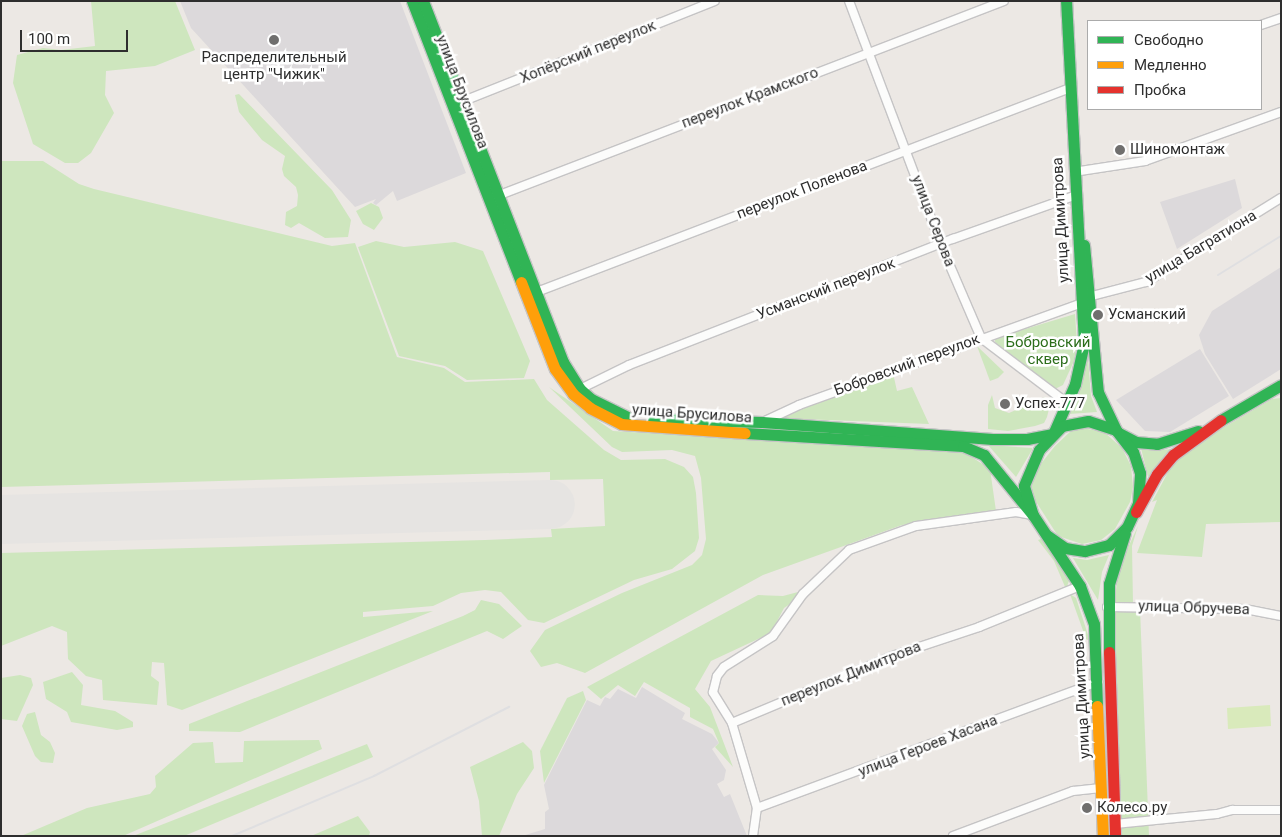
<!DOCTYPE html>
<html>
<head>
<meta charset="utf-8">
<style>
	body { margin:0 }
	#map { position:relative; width:1282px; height:837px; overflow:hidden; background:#ece8e4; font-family:Roboto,sans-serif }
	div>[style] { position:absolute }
	.industrial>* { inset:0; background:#dcd9db }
	.green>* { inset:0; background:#cee6be }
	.pitch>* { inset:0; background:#d9eabb }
	.runway>* { height:49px; margin:-24.5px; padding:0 24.5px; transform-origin:24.5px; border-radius:24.5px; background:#e6e4e2 }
	.roads { filter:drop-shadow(1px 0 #c5c4c5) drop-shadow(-1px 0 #c5c4c5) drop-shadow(0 1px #c5c4c5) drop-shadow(0 -1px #c5c4c5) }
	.street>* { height:8px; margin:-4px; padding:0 4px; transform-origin:4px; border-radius:4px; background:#fcfcfb }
	.fast>* { height:11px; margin:-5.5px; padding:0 5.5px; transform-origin:5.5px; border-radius:5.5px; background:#30b455 }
	.slow>* { height:11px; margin:-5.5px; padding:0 5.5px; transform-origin:5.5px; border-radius:5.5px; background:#ff9f0a }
	.jam>* { height:11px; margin:-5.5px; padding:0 5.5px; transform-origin:5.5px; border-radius:5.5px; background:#e5322d }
	.rail>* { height:2px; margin:-1px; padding:0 1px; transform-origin:1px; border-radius:1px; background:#dfdfe1 }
	.dots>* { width:14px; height:14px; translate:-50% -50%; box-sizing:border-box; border:2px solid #fff; border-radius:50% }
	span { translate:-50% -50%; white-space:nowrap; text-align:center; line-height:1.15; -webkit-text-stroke:5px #fff; paint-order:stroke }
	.street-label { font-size:15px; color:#2e2e2e }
	.poi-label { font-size:15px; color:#2e2e2e }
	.left { translate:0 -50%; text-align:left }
	.park-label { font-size:15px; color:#2c6e1b }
	.frame { position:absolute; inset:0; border:2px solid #2e2e2e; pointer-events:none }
	.legend { position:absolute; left:1087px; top:20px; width:175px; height:90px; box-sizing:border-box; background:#fff; border:1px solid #ababab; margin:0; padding:6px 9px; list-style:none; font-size:15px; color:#2e2e2e }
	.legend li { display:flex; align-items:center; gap:10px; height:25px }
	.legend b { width:25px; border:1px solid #ababab }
	.scale { position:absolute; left:20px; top:30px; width:108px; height:22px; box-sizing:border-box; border:2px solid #2e2e2e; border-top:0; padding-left:6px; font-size:15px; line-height:18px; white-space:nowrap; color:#2e2e2e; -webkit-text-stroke:4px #fff; paint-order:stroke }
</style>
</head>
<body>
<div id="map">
	<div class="industrial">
		<div style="clip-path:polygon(180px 1px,400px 1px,466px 173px,397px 201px,393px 191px,376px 205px,373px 203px,376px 199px,355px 207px,191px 28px)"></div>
		<div style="clip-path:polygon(1235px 179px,1242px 208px,1177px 249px,1160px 202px)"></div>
		<div style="clip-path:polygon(1281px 267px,1281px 369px,1233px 399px,1205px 354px,1199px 335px,1212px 311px)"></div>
		<div style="clip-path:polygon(1200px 349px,1229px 396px,1170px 432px,1145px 431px,1116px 400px)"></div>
		<div style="clip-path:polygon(642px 687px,685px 713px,682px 719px,712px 734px,719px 743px,712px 749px,726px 770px,724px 780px,717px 784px,724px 797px,730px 794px,747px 836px,522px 836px,545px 829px,545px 812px,549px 809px,544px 785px,587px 700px,600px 706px,605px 697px,610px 699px,618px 689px,636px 698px)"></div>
	</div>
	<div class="green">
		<div style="clip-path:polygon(91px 1px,175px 1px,195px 50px,155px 66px,106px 71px,105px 95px,114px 113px,91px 153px,78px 163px,65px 163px,33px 144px,13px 83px,17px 55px,43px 48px,61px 50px,95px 46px)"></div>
		<div style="clip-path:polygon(239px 94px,332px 190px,351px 220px,348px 237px,325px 238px,299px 223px,291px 228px,285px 225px,286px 212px,297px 206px,298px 195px,296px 187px,284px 176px,282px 169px,285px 156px,262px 140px,239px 112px,235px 95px)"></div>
		<div style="clip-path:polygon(1px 161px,43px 161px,79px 184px,94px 189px,332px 246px,355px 243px,397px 357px,444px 368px,465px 382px,534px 379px,547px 400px,604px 450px,621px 460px,665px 459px,684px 467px,693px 477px,696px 493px,699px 538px,695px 551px,672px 569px,634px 580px,544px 623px,528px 620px,501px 592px,485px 590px,461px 593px,433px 606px,363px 612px,363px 617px,433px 611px,182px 710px,167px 705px,164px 663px,152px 662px,151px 676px,159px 682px,157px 705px,103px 700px,102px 680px,86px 676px,68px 659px,67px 632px,52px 626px,1px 646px,1px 553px,485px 540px,552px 537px,551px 529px,605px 526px,603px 479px,550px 480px,550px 472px,1px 487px)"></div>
		<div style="clip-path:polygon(371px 203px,379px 207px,383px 218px,374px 230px,363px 224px,356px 211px)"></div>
		<div style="clip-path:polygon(376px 241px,404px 247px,455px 242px,483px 251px,530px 361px,524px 378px,467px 380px,445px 366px,399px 356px,358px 247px)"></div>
		<div style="clip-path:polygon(1075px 314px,1077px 343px,1074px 361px,1063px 385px,1053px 390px,995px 342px,995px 338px)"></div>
		<div style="clip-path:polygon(977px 346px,1004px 372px,998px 378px,990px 381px)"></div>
		<div style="clip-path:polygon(1088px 359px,1091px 396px,1097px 412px,1069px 414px)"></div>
		<div style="clip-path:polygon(893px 373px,897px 391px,912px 387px,929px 424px,777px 418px,776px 413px)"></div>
		<div style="clip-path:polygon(549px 387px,613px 431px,964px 452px,990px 469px,996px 511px,902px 525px,763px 575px,585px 673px,557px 663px,541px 667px,530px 651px,545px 630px,622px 593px,692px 565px,702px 555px,706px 539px,701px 478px,695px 456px,672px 450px,622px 452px,612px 447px)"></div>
		<div style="clip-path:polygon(992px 395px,995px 408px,1009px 413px,1045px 397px,1049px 409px,1047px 417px,1044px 423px,1035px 426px,1008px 431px,988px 429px,988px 405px)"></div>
		<div style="clip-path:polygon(1281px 398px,1281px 522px,1206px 524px,1202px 557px,1137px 553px,1157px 500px,1152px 502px,1173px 463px,1199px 442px,1272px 399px)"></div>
		<div style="clip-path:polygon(1082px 428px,1104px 432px,1122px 448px,1131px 466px,1133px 487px,1130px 502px,1115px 529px,1101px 540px,1082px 544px,1058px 536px,1033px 497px,1031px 488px,1036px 470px,1055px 446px,1072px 430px)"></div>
		<div style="clip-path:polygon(988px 445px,1032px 448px,1032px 450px,1016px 477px)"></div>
		<div style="clip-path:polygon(1141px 448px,1154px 451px,1171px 449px,1148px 477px)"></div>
		<div style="clip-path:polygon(1138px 526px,1132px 546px,1133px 604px,1114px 605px,1119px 567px)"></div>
		<div style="clip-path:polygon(1041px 539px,1069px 581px,1066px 589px,1054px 561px,1038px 540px)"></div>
		<div style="clip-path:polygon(1109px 555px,1102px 572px,1098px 600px,1073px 558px,1087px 560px)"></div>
		<div style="clip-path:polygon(798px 592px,796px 600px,784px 608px,771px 633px,711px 661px,695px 689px,710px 707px,733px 767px,715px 747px,719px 743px,713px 729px,690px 717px,690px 708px,644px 682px,635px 696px,618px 685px,601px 699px,587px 687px,758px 595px,783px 596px)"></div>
		<div style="clip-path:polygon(1070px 594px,1076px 598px,1090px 641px,1086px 639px)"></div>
		<div style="clip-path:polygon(481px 600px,499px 604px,522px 626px,503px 639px,487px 631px,240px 732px,189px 731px,189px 724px,463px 616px,475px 610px)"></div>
		<div style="clip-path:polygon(1140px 609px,1149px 836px,1122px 836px,1114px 610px)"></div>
		<div style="clip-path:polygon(72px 672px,83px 685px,81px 705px,115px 711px,133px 722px,133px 727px,117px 730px,71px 722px,67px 712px,46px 699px,43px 682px)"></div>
		<div style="clip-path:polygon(20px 675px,31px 678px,33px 685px,17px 721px,1px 719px,1px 678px)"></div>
		<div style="clip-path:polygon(583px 691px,586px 700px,544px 783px,540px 751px,567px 698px)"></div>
		<div style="clip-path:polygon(35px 712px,41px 735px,50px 742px,55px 753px,53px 763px,41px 762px,35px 756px,22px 726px,27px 714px)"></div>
		<div style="clip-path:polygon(319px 740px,322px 749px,123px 836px,21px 836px,87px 808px,150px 794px,156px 787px,155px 776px,193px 743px,213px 742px,215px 763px,243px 762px,244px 741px)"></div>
		<div style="clip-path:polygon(523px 742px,532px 751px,534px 768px,517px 794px,499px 836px,482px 836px,479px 801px,470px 767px)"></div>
		<div style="clip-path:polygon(367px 744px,373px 757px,184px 836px,133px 836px)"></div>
		<div style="clip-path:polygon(358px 816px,370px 832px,369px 836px,311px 836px)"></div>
	</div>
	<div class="pitch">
		<div style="clip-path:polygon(1270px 705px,1271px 726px,1228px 729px,1227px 708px)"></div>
	</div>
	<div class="runway">
		<div style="left:1px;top:519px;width:549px;rotate:-1.57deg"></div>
	</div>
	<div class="roads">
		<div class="street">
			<div style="left:849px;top:1px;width:261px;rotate:69.3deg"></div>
			<div style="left:941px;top:245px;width:101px;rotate:66.7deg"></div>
			<div style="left:981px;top:338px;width:108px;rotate:37.1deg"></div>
			<div style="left:1261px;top:25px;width:21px;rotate:-19deg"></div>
			<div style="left:461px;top:102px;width:273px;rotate:-21.7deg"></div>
			<div style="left:1080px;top:171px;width:66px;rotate:-8.7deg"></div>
			<div style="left:1145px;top:161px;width:145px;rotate:-19.8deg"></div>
			<div style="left:497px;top:196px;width:543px;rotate:-21.04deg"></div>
			<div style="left:534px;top:293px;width:574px;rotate:-20.93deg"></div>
			<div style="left:1088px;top:297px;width:60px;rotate:-14.5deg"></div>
			<div style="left:1146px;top:282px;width:159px;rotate:-31.9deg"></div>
			<div style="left:580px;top:389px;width:55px;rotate:-26.1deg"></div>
			<div style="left:629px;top:365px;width:348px;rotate:-21.3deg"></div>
			<div style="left:953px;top:239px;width:128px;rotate:-19.6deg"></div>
			<div style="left:765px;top:421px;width:38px;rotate:-25deg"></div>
			<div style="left:799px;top:405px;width:301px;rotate:-19.8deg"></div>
			<div style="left:1107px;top:607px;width:138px;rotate:0.8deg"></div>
			<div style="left:1245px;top:609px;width:37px;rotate:11deg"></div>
			<div style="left:732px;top:723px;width:173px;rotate:-22.7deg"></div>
			<div style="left:892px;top:656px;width:92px;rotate:-18.4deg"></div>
			<div style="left:979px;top:627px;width:109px;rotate:-22.1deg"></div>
			<div style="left:757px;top:808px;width:364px;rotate:-20.3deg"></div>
			<div style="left:1115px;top:824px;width:102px;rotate:-5.6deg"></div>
			<div style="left:1217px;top:814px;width:16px;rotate:-15deg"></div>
			<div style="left:1232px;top:810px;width:49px"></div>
			<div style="left:753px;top:836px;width:28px;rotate:-82deg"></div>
			<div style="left:757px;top:808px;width:89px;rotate:-106.4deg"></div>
			<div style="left:732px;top:723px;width:36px;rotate:-122deg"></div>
			<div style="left:713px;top:692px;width:16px;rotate:-76deg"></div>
			<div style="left:717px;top:676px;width:11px;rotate:-52deg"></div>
			<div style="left:724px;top:667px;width:58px;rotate:-32.3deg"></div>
			<div style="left:773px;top:636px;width:52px;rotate:-54.5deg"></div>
			<div style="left:803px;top:594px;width:64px;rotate:-43.7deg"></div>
			<div style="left:849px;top:550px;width:71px;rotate:-19.7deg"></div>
			<div style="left:916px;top:526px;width:101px;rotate:-8deg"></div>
			<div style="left:1016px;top:512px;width:15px;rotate:11deg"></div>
			<div style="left:953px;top:836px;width:128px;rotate:-20.6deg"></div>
			<div style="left:1073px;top:791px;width:28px;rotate:-6deg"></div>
		</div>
		<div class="fast">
			<div style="left:412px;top:1px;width:301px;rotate:68.8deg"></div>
			<div style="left:423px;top:1px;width:387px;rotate:68.8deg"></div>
			<div style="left:563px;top:362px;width:32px;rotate:58deg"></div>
			<div style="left:580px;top:389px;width:15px;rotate:42deg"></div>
			<div style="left:591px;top:399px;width:39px;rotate:26deg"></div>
			<div style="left:1084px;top:245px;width:148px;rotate:84.6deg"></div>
			<div style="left:1098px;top:392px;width:42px;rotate:64.7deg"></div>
			<div style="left:653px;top:419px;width:109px;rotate:1.6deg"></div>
			<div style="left:762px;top:422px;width:231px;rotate:4.2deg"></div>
			<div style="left:992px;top:439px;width:35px"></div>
			<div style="left:1027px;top:439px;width:25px;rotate:-11deg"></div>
			<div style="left:1221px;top:420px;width:69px;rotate:-30.3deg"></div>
			<div style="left:1054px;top:432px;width:52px;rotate:-66.4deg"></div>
			<div style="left:1075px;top:384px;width:42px;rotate:-77.6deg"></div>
			<div style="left:1084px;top:343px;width:342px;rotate:-93deg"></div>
			<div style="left:745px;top:433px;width:218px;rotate:3.4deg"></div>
			<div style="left:963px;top:446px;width:23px;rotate:23deg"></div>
			<div style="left:984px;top:455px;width:77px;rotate:50.8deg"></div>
			<div style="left:1119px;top:433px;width:19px;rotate:28deg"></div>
			<div style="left:1136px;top:442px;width:21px;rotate:5deg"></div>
			<div style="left:1157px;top:444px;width:43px;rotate:-17.6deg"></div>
			<div style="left:1048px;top:536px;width:21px;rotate:35deg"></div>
			<div style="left:1065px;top:548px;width:20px;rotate:9deg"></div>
			<div style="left:1085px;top:551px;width:25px;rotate:-14deg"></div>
			<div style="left:1109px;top:545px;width:25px;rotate:-45deg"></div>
			<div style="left:1127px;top:527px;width:26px;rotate:-65deg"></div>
			<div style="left:1138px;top:503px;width:30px;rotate:-86deg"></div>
			<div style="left:1140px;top:473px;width:22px;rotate:-108deg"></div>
			<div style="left:1133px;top:452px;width:28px;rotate:-128deg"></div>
			<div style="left:1116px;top:430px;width:29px;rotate:-162deg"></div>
			<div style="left:1088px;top:421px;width:26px;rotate:169deg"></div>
			<div style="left:1062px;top:426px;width:33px;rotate:134deg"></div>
			<div style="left:1039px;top:450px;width:39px;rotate:113deg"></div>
			<div style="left:1024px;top:486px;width:30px;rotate:73deg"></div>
			<div style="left:1033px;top:515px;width:85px;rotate:56.5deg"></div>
			<div style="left:1080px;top:586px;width:40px;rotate:69.8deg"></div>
			<div style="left:1094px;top:624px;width:82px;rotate:87.9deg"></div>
			<div style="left:1109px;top:652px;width:68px;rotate:-90deg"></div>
			<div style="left:1109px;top:584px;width:53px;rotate:-72.6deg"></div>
		</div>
		<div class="slow">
			<div style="left:521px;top:282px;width:93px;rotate:68.7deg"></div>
			<div style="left:555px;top:369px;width:31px;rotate:54deg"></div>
			<div style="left:573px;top:394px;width:22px;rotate:39deg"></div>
			<div style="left:590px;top:408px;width:35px;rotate:27deg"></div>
			<div style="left:621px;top:424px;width:124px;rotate:4.2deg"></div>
			<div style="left:1097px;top:706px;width:130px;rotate:87.4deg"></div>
		</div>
		<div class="jam">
			<div style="left:1136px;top:512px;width:43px;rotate:-61.1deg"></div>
			<div style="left:1157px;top:474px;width:25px;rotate:-50deg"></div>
			<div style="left:1173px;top:455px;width:59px;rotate:-36.1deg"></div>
			<div style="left:1109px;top:652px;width:184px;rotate:88.1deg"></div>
		</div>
	</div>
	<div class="rail">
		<div style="left:1218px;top:275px;width:74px;rotate:-31.8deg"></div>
		<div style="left:232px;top:836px;width:154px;rotate:-22.9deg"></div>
		<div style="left:374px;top:776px;width:152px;rotate:-27.1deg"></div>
	</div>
	<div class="dots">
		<div style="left:274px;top:40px;background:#706f6e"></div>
		<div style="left:1120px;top:150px;background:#706f6e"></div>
		<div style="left:1098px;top:315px;background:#706f6e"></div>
		<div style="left:1005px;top:404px;background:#706f6e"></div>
		<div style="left:1087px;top:808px;background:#706f6e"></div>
	</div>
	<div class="street-label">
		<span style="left:588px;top:52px;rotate:-22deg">Хопёрский переулок</span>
		<span style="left:462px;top:92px;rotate:69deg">улица Брусилова</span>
		<span style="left:750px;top:98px;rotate:-21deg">переулок Крамского</span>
		<span style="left:802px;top:190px;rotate:-21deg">переулок Поленова</span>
		<span style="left:1061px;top:220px;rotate:-93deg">улица Димитрова</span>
		<span style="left:933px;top:221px;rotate:69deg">улица Серова</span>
		<span style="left:1201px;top:247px;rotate:-31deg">улица Багратиона</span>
		<span style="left:826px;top:289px;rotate:-21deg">Усманский переулок</span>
		<span style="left:907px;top:365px;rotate:-20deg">Бобровский переулок</span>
		<span style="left:692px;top:414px;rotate:4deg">улица Брусилова</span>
		<span style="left:1194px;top:608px;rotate:2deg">улица Обручева</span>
		<span style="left:851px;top:674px;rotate:-22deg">переулок Димитрова</span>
		<span style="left:1082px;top:696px;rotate:-93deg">улица Димитрова</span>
		<span style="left:928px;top:746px;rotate:-21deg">улица Героев Хасана</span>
	</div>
	<div class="poi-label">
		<span style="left:274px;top:66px">Распределительный<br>центр "Чижик"</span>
		<span class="left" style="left:1130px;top:150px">Шиномонтаж</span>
		<span class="left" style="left:1108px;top:315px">Усманский</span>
		<span class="left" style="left:1015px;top:404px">Успех-777</span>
		<span class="left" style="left:1097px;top:808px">Колесо.ру</span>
	</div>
	<div class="park-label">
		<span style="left:1048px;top:351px">Бобровский<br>сквер</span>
	</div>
	<div class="frame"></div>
	<ul class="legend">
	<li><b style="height:6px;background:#30b455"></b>Свободно</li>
	<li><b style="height:6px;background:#ff9f0a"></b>Медленно</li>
	<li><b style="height:6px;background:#e5322d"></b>Пробка</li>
	</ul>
	<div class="scale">100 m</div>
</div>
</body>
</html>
